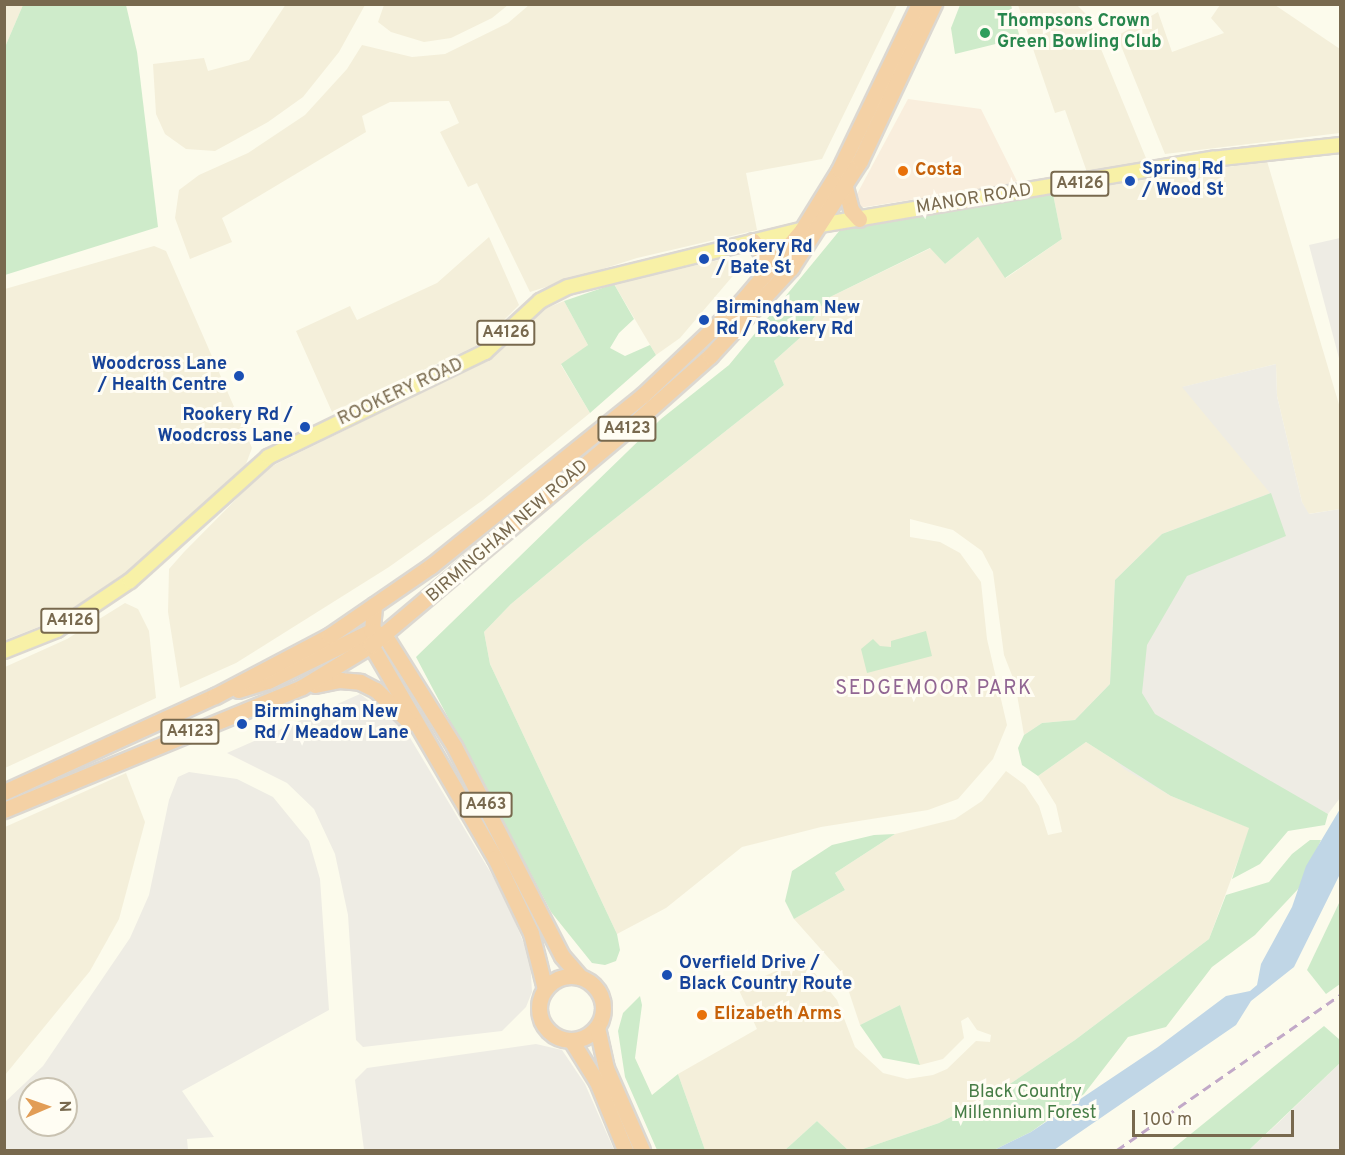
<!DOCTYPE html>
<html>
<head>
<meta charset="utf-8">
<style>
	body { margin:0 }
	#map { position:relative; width:1345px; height:1155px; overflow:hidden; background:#fcfbec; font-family:Overpass,sans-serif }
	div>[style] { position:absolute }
	.residential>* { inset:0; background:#f4efda }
	.commercial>* { inset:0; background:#f9eedd }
	.industrial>* { inset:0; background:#eeece4 }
	.green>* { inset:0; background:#ceebca }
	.water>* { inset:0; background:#c0d6e6 }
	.roads { filter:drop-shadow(2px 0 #dcd8d1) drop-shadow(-2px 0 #dcd8d1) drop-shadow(0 2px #dcd8d1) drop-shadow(0 -2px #dcd8d1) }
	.major>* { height:14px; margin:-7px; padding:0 7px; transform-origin:7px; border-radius:7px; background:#f8f1a7 }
	.highway>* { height:15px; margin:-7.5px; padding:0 7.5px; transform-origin:7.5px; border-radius:7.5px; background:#f4d1a5 }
	.highway>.ring { margin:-7.5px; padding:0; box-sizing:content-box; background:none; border:15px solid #f4d1a5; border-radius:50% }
	.rail>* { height:3px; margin-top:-1.5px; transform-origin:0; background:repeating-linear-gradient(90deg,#c2a9c8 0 9px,transparent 0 15px) }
	.dots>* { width:16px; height:16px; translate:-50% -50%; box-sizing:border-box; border:3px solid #fffdf3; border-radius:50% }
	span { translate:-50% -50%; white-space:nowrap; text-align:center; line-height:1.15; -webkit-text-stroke:6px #fffdf3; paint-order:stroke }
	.shield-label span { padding:2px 4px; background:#fffdf3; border:2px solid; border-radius:4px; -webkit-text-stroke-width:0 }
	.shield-label { font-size:16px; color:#78694e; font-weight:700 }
	.leisure-label { font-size:18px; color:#27864d; font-weight:700 }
	.left { translate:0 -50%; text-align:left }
	.food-label { font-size:18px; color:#c56008; font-weight:700 }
	.transit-label { font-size:18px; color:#164399; font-weight:700 }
	.right { translate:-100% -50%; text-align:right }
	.street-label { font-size:18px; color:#78694e }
	.park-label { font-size:18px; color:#467d46 }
	.neighbourhood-label { font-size:20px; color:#916693; letter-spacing:1.5px }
	.frame { position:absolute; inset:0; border:6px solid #78694e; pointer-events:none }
	.north { position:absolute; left:18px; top:1077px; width:60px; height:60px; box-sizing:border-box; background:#fffdf3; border:2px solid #c9c2b1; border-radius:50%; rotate:88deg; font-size:16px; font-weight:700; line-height:24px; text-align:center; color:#78694e }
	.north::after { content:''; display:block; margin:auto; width:21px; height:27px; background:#e29d56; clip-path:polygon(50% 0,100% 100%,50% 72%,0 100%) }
	.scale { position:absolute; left:1132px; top:1110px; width:162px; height:27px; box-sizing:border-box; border:3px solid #78694e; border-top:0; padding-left:8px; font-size:18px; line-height:21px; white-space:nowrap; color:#78694e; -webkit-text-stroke:4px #fffdf3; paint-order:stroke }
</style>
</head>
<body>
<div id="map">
	<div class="residential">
		<div style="clip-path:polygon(286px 4px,365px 5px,339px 52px,303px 97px,268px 122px,215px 151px,186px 149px,165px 134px,156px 114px,153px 64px,204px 58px,208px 71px,249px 60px)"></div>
		<div style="clip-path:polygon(5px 5px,23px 5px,5px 47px)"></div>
		<div style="clip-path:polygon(384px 5px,384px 4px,508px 5px,492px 18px,451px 38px,424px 42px,391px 32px,378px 22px)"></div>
		<div style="clip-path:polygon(529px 5px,897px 5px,822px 159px,746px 173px,757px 230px,637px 258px,530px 292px,477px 183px,468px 187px,440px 132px,459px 123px,449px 101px,390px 102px,362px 116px,366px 132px,222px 218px,232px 242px,190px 259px,175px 218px,179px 190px,199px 175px,248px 153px,305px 115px,347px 69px,362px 45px,412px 57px,445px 54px,508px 23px)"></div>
		<div style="clip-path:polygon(1018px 5px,1077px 5px,1087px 15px,1148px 163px,1088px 175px,1065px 110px,1055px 113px)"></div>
		<div style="clip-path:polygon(1220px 5px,1275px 5px,1340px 49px,1340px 133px,1165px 154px,1117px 36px,1158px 12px,1172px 52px,1224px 33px,1211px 18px)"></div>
		<div style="clip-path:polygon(1267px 161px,1340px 408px,1340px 509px,1308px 514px,1302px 502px,1277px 396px,1276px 364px,1183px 387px,1271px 493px,1162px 534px,1115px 580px,1110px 684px,1075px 720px,1042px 723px,1024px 735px,1015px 683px,1004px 655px,993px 572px,982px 551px,953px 530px,910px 519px,910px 537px,940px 542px,960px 553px,981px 582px,987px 639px,1007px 725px,993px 759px,958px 799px,928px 810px,821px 827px,742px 847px,666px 908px,617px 934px,490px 664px,484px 632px,511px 604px,584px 543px,784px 385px,774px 361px,802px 336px,826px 299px,931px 248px,945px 264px,978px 237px,1006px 278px,1062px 239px,1053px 194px)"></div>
		<div style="clip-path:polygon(489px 237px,519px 305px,480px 344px,332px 412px,296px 331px,350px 306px,357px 320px,437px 283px)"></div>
		<div style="clip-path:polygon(154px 246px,166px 251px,252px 448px,246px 464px,146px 561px,51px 622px,5px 640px,5px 289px)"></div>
		<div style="clip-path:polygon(723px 259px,743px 264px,680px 338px,656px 355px,614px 284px)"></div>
		<div style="clip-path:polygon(564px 301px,588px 345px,561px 365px,590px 413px,483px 500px,389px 567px,236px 663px,180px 688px,168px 612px,169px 569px,184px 552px,266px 469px,488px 360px,547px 308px)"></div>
		<div style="clip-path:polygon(125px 603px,138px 609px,149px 631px,156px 698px,5px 768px,5px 667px,67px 639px)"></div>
		<div style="clip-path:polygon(1086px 742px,1171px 796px,1250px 828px,1209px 939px,1075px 1040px,992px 1096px,939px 1123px,860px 1150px,848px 1150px,817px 1121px,785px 1150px,705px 1150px,678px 1074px,757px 1029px,738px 988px,803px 959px,837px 1000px,855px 1047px,883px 1073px,907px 1079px,933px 1075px,947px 1069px,976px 1041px,990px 1042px,991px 1035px,977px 1030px,968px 1017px,961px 1021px,964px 1038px,943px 1059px,920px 1065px,900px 1005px,860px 1025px,843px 974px,794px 919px,845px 890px,835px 873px,895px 834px,955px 819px,982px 801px,1006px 771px,1025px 785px,1039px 806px,1048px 835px,1062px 832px,1056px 805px,1038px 776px)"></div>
		<div style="clip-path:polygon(126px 773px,145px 822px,119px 919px,90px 971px,5px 1075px,5px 827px)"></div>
	</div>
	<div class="commercial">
		<div style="clip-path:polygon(908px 99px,981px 109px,1018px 183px,859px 208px,857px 194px)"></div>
	</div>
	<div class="industrial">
		<div style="clip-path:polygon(1340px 238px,1340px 362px,1309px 245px)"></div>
		<div style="clip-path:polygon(1276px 364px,1277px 396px,1302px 502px,1309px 514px,1340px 509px,1340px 798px,1328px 814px,1308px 803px,1171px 796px,1124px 769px,1075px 720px,1110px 684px,1115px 580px,1162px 534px,1270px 493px,1182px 387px)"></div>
		<div style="clip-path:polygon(360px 694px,403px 726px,504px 895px,530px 958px,532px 992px,526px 1007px,502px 1031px,363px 1047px,356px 1040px,348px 915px,335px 854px,314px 809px,287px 783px,227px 753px)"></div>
		<div style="clip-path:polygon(evenodd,189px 772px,237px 779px,273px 797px,309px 841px,320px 879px,329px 1010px,182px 1091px,214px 1137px,187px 1139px,188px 1150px,5px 1150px,5px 1102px,43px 1066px,130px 938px,149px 895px,169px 800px,178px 777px,189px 772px,30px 1089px,66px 1089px,66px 1125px,30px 1125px,30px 1089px)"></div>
		<div style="clip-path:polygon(536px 1044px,562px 1050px,585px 1084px,614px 1150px,364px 1150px,355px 1080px,367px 1068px)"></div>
		<div style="clip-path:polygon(1340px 1063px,1340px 1150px,1249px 1150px,1278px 1123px)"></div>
	</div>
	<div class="green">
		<div style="clip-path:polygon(23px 5px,126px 5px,137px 52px,158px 227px,5px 275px,5px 47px)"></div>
		<div style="clip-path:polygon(960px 5px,1011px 5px,1020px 38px,955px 54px,951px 28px)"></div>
		<div style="clip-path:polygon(1053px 194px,1062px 239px,1005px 278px,978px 237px,945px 264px,930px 248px,826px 299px,802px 336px,774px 361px,784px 385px,584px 543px,511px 604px,484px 632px,490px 664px,617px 934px,620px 950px,616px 961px,605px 965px,592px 963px,551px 912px,416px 657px,661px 419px,729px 365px,840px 230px)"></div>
		<div style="clip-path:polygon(614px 284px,634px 319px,619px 333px,610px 348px,625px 356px,650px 345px,656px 355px,590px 413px,561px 364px,588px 345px,564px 301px)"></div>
		<div style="clip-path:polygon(1271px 493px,1286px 536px,1187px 576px,1147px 645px,1142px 693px,1155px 714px,1328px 814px,1325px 825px,1288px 831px,1260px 864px,1232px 879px,1249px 828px,1171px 796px,1086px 742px,1038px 776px,1022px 765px,1018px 748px,1024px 735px,1042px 723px,1075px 720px,1110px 684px,1115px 580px,1162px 534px)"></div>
		<div style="clip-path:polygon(926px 631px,932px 656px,867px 673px,861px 649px,873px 639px,880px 646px,891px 647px,891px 641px)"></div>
		<div style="clip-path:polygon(895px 834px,835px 873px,845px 890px,794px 919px,785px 901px,792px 871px,832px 845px,874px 835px)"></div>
		<div style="clip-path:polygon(1310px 840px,1321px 840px,1300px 887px,1255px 935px,1212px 967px,1166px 1027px,1128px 1037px,1084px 1094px,1031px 1132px,994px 1150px,860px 1150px,939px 1123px,992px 1096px,1075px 1040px,1209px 939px,1226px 895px,1269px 882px,1292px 854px)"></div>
		<div style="clip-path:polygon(1340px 901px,1340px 984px,1326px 994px,1307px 970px)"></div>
		<div style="clip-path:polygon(640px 996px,642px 1005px,635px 1058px,652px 1095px,678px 1074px,705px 1150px,657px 1150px,625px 1077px,618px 1031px,623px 1013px)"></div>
		<div style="clip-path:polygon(900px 1005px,920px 1065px,883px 1058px,860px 1025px)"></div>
		<div style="clip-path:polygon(1324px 1026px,1340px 1040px,1340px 1063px,1249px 1150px,1171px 1150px)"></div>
		<div style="clip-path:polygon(817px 1121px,848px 1150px,785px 1150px)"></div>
	</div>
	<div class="water">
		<div style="clip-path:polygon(1340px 809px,1340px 874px,1294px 967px,1251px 1001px,1236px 1025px,1054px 1150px,994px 1150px,1031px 1132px,1158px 1047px,1226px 996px,1250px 991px,1257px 985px,1261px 964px,1292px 907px,1306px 866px)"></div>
	</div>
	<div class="roads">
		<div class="major">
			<div style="left:4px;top:651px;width:57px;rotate:-21.6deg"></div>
			<div style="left:57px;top:630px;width:88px;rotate:-33.9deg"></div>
			<div style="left:130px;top:581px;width:186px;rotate:-41.9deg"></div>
			<div style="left:268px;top:457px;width:241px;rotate:-25.8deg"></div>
			<div style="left:485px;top:352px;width:75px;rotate:-42.8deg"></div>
			<div style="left:540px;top:301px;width:31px;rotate:-27deg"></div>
			<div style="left:568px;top:287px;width:260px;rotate:-13.8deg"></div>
			<div style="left:820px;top:225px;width:398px;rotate:-9.6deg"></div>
			<div style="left:1212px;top:159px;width:129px;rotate:-6.2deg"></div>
		</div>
		<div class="highway">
			<div style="left:845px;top:187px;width:24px;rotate:75deg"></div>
			<div style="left:851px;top:210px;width:12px;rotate:48deg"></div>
			<div style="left:753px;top:241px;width:19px;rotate:55deg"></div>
			<div style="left:764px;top:257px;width:20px;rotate:93deg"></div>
			<div style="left:374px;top:605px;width:40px;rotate:94.3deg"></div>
			<div style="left:371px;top:645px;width:246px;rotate:59.8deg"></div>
			<div style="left:495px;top:858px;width:83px;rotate:64.4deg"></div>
			<div style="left:531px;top:933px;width:58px;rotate:76deg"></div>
			<div style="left:385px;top:636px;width:130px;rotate:57.9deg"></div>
			<div style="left:454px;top:746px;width:236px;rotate:62.8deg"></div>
			<div style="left:562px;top:956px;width:28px;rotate:49deg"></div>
			<div style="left:315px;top:685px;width:25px;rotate:-12deg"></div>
			<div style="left:339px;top:680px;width:21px;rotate:5deg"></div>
			<div style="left:360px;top:682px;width:18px;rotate:27deg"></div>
			<div style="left:376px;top:690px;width:47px;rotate:44.1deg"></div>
			<div style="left:238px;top:690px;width:31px;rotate:-17deg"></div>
			<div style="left:268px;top:681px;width:114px;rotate:-25.9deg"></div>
			<div style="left:371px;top:631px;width:7px;rotate:16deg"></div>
			<div style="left:4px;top:792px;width:232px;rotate:-24.5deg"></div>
			<div style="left:215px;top:696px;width:129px;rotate:-27.8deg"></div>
			<div style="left:329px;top:636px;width:124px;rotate:-34.5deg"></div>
			<div style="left:431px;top:566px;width:272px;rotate:-38.9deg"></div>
			<div style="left:643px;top:395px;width:135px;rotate:-43.5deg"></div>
			<div style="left:741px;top:302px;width:94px;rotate:-49.7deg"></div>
			<div style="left:802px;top:230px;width:70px;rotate:-58.3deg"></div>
			<div style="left:839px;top:170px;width:184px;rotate:-64.3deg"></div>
			<div style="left:4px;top:810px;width:322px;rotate:-22.4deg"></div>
			<div style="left:302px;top:687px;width:81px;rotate:-31.3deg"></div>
			<div style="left:371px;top:645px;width:351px;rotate:-40.1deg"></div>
			<div style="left:639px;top:419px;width:95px;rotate:-41.6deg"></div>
			<div style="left:710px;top:356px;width:120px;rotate:-47.4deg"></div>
			<div style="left:791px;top:268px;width:127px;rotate:-57.2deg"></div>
			<div style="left:860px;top:161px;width:174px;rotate:-64.8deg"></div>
			<div class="ring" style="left:539px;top:976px;width:49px;height:49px"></div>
			<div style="left:597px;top:1027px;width:42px;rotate:77.6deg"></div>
			<div style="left:606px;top:1068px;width:90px;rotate:66.3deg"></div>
			<div style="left:571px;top:1040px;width:49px;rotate:58.2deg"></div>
			<div style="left:597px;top:1082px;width:74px;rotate:67.6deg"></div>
		</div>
	</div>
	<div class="rail">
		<div style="left:1117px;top:1150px;width:272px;rotate:-34.8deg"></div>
	</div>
	<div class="dots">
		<div style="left:985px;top:33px;background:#2e9e5b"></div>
		<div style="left:903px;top:171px;background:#e8710a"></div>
		<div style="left:1130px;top:181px;background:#1a4fb4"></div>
		<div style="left:704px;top:259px;background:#1a4fb4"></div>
		<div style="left:704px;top:320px;background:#1a4fb4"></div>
		<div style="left:239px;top:376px;background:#1a4fb4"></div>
		<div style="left:305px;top:427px;background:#1a4fb4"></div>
		<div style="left:242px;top:724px;background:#1a4fb4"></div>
		<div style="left:667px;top:975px;background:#1a4fb4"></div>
		<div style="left:702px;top:1015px;background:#e8710a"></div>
	</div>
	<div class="shield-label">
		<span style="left:1080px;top:184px">A4126</span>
		<span style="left:506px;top:333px">A4126</span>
		<span style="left:627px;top:429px">A4123</span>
		<span style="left:70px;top:621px">A4126</span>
		<span style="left:190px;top:732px">A4123</span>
		<span style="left:486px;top:805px">A463</span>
	</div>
	<div class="leisure-label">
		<span class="left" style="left:997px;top:33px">Thompsons Crown<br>Green Bowling Club</span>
	</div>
	<div class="food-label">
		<span class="left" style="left:915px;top:171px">Costa</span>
		<span class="left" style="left:714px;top:1015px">Elizabeth Arms</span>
	</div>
	<div class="transit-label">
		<span class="left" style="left:1142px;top:181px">Spring Rd<br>/ Wood St</span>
		<span class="left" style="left:716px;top:259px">Rookery Rd<br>/ Bate St</span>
		<span class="left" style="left:716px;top:320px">Birmingham New<br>Rd / Rookery Rd</span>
		<span class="right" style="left:227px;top:376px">Woodcross Lane<br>/ Health Centre</span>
		<span class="right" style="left:293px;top:427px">Rookery Rd /<br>Woodcross Lane</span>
		<span class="left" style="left:254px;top:724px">Birmingham New<br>Rd / Meadow Lane</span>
		<span class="left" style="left:679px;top:975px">Overfield Drive /<br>Black Country Route</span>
	</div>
	<div class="street-label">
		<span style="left:974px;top:200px;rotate:-9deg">MANOR ROAD</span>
		<span style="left:401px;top:393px;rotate:-25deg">ROOKERY ROAD</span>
		<span style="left:508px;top:532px;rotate:-41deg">BIRMINGHAM NEW ROAD</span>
	</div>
	<div class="park-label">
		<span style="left:1025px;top:1104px">Black Country<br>Millennium Forest</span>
	</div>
	<div class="neighbourhood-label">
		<span style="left:934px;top:689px">SEDGEMOOR PARK</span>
	</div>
	<div class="frame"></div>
	<div class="north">N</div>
	<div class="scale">100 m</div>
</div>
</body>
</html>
